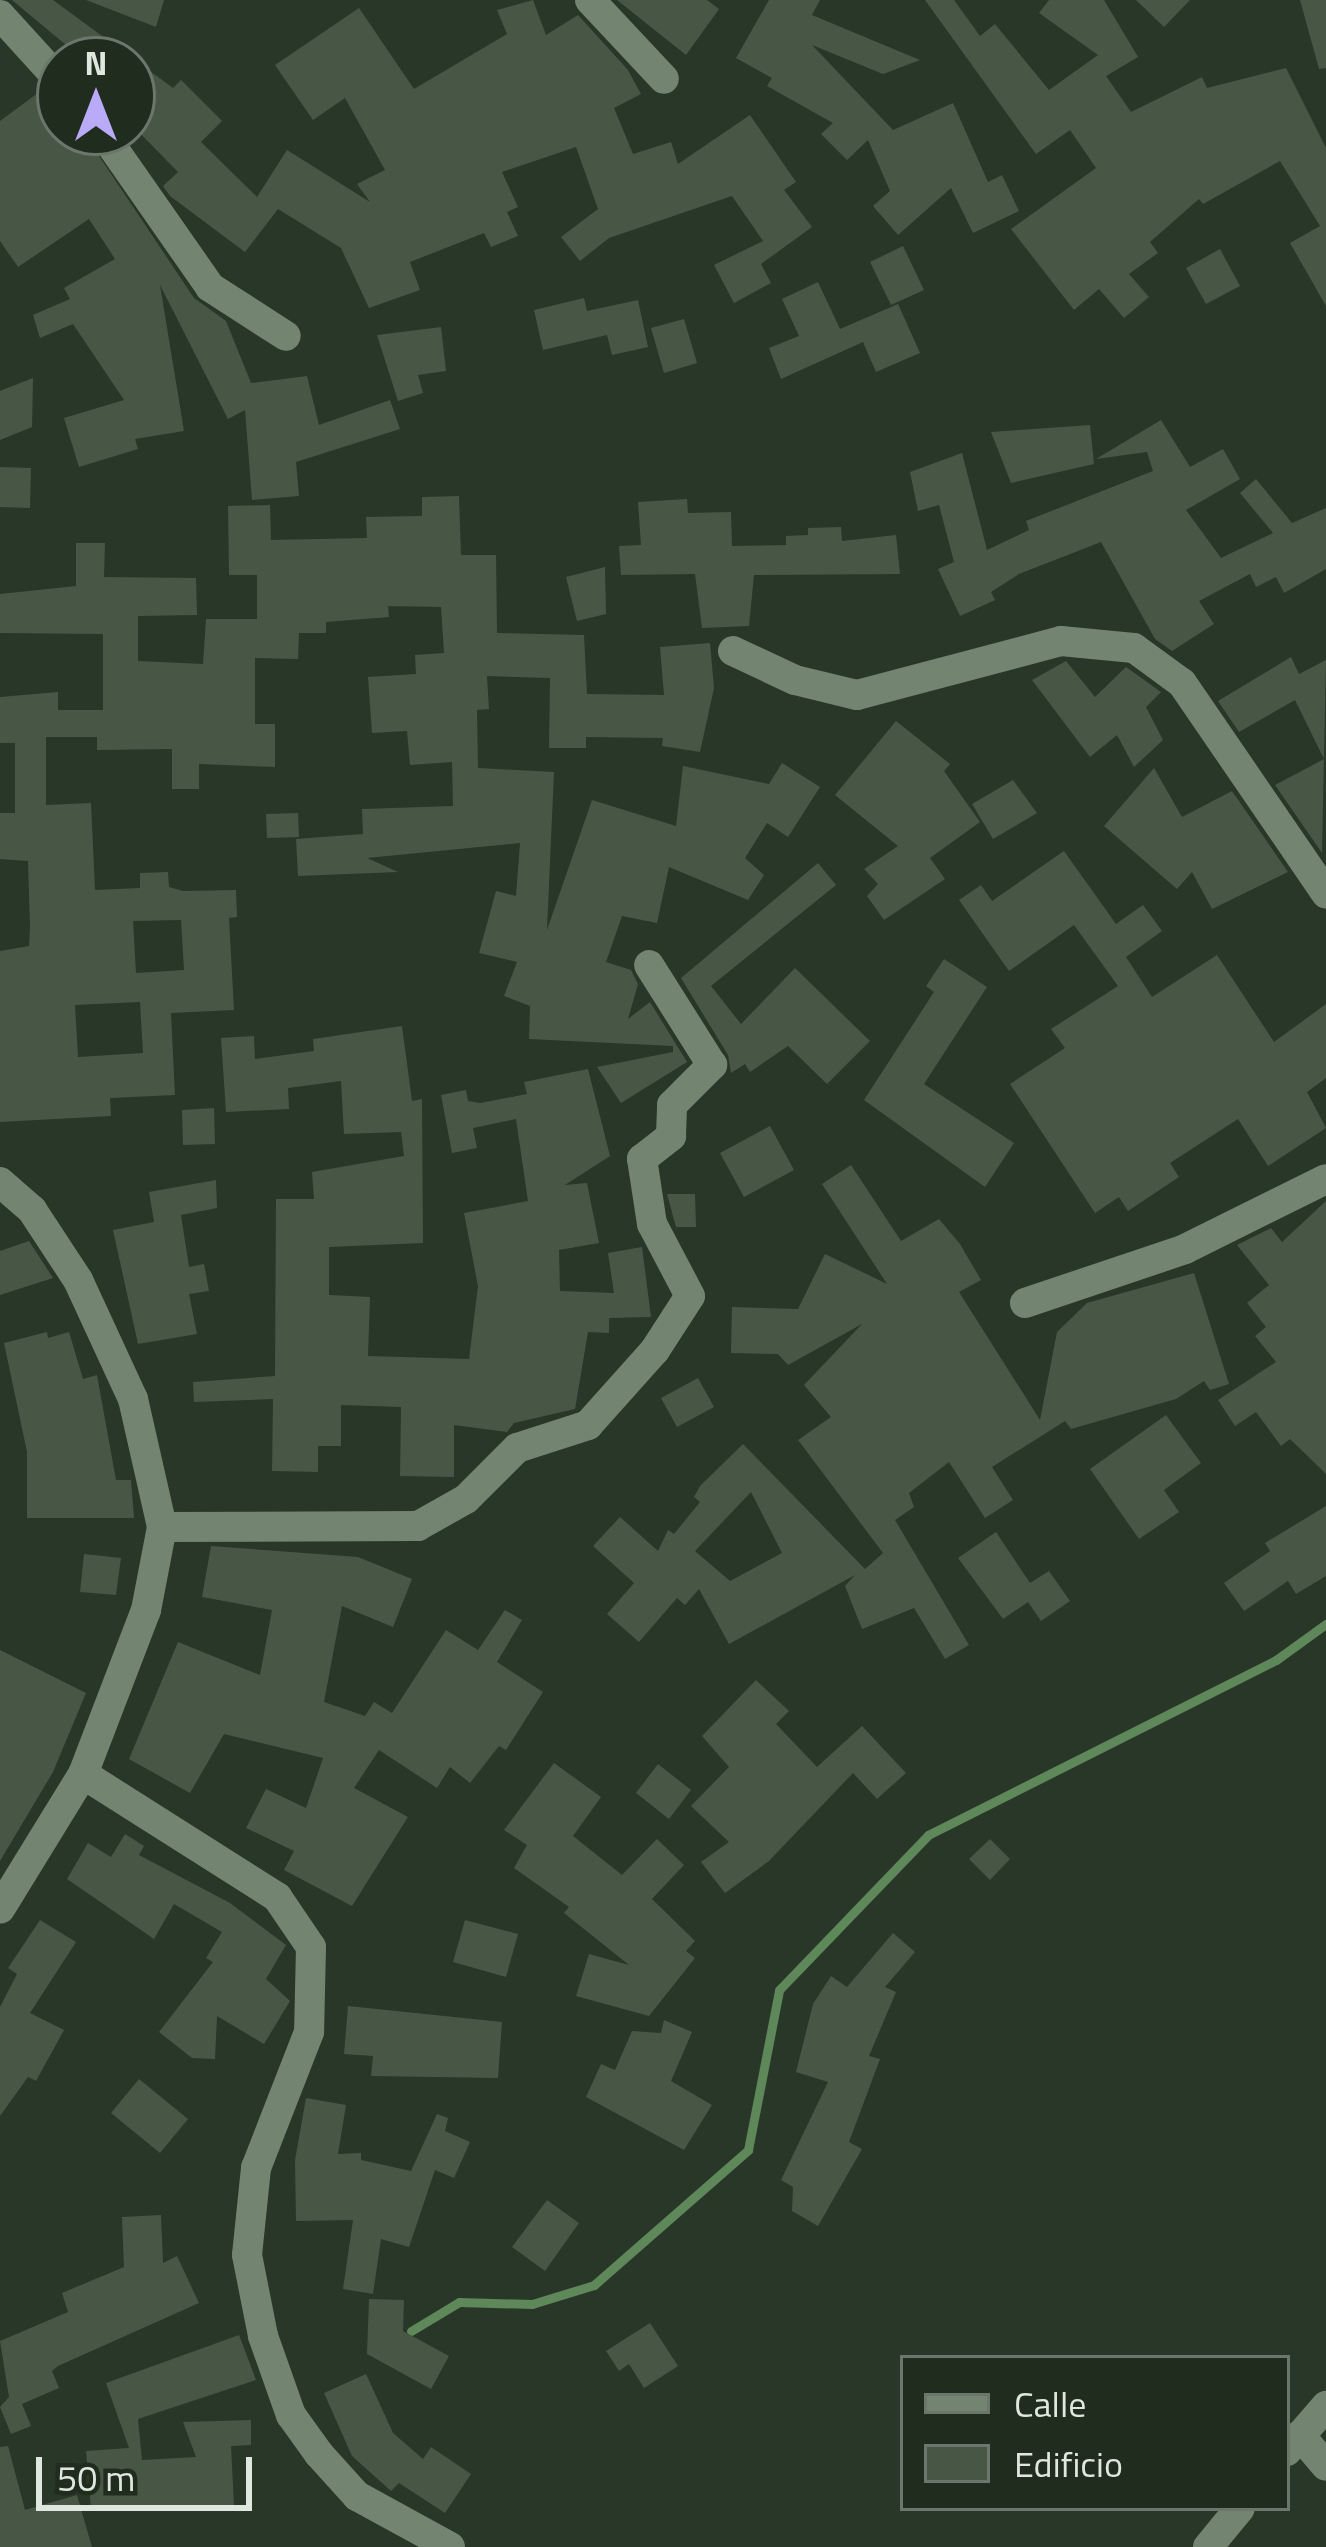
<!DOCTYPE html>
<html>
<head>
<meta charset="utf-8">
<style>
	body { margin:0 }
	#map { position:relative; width:1326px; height:2547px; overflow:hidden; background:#293728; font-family:"Titillium Web",sans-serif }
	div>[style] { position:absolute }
	.stream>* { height:9px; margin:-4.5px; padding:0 4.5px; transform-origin:4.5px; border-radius:4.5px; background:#5e875a }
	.building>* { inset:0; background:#485646 }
	.minor>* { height:30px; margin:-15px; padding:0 15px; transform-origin:15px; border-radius:15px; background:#738571 }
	span { translate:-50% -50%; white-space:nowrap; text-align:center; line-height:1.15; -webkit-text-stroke:10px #1f2c1e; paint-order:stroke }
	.legend { position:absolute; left:900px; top:2355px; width:390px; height:156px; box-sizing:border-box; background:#1f2c1e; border:3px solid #6c776b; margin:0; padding:15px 21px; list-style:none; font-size:36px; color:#dfe8de }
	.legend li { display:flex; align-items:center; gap:24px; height:60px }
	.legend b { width:60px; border:3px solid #6c776b }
	.north { position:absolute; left:36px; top:36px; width:120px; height:120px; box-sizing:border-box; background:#1f2c1e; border:3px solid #6c776b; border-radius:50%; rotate:0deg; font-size:33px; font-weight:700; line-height:48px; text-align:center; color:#dfe8de }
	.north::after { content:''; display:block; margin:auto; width:42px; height:54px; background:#b9abf7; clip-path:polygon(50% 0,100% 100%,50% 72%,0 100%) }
	.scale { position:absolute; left:36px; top:2457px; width:216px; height:54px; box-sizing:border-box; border:6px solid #dfe8de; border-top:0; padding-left:15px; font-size:36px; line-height:42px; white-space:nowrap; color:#dfe8de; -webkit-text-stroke:9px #1f2c1e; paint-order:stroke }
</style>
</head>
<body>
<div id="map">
	<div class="stream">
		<div style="left:411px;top:2331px;width:56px;rotate:-31.1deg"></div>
		<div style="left:459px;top:2302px;width:73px;rotate:1.6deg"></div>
		<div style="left:532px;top:2304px;width:65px;rotate:-17deg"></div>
		<div style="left:594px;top:2285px;width:205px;rotate:-41.2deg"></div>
		<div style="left:748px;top:2150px;width:163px;rotate:-79deg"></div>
		<div style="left:779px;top:1990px;width:215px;rotate:-46.1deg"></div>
		<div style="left:928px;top:1835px;width:390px;rotate:-26.7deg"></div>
		<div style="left:1276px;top:1660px;width:62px;rotate:-35.8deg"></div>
	</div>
	<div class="building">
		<div style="clip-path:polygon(12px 0,53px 0,173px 88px,181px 80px,222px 121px,201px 142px,257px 197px,287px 150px,370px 202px,357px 184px,385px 170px,345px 98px,313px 120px,275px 65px,359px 8px,414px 89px,507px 34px,497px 10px,533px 0,546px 35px,578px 15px,628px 70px,641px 94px,614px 108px,633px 154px,671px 142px,678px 164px,750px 115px,796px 182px,784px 190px,812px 227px,761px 264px,771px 283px,734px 303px,714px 265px,763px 241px,732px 196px,609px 238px,580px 261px,561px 237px,598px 209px,576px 147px,502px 172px,518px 207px,507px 212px,518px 236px,491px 247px,484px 233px,410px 262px,420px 290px,369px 308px,341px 248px,278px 209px,245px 252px,170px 196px,163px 186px,178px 172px,132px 125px,132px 60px,84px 60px)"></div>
		<div style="clip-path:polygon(86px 0,164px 0,156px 27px)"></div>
		<div style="clip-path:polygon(617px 0,707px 0,719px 9px,686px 55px)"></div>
		<div style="clip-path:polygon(769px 0,820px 0,812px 15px,920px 60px,883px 74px,812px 45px,893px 130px,953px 103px,988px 182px,1002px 175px,1019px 211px,973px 233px,951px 188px,898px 235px,873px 206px,890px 191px,868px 140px,847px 160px,821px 134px,833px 123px,767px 86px,772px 78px,736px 58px)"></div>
		<div style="clip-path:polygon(925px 0,954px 0,980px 36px,995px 24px,1049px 90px,1098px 55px,1039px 13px,1049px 0,1104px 0,1138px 57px,1106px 76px,1131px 112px,1202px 77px,1207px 88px,1286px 68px,1326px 148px,1326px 306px,1290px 243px,1320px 226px,1280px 161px,1203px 204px,1199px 199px,1150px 242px,1158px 253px,1129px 274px,1149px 297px,1124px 318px,1099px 289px,1074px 310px,1011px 229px,1096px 168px,1070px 130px,1036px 154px)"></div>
		<div style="clip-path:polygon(1136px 0,1190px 0,1164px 27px)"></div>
		<div style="clip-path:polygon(1300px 0,1326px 0,1326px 68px,1319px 69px)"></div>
		<div style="clip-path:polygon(42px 90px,60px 100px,60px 132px,83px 132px,194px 298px,226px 321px,251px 383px,307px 376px,319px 425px,390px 400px,400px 429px,296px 462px,299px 496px,252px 500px,245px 410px,228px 419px,160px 285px,184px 431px,135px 439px,138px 449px,79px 467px,64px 418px,124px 400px,73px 324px,40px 338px,33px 315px,70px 299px,64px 288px,115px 259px,89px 219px,18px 267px,0 241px,0 121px)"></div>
		<div style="clip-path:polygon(903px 246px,924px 290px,891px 305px,870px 262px)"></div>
		<div style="clip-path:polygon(1220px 249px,1240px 286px,1206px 304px,1186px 268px)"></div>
		<div style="clip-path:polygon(818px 282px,840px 329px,898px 304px,920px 353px,876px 372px,863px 342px,781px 379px,769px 348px,799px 336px,782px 299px)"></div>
		<div style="clip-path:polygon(584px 298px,587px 311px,638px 300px,648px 347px,612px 355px,607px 335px,543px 350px,534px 310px)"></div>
		<div style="clip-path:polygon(684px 319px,697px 363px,664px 373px,651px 328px)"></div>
		<div style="clip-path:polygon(441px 327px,446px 371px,418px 375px,423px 393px,398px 401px,377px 335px)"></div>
		<div style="clip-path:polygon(33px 378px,32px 427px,0 440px,0 391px)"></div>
		<div style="clip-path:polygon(1161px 420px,1190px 467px,1223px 449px,1240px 479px,1186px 510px,1221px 558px,1273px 533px,1240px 493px,1256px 479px,1292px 523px,1326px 508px,1326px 569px,1284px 593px,1276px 577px,1256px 587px,1250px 574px,1199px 601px,1214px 624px,1172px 651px,1155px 639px,1101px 542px,1019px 574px,991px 592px,995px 600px,960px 616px,938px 569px,954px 562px,939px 505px,918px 511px,910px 472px,962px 453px,987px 550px,1029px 530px,1026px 521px,1153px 471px,1147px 452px,1096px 459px)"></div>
		<div style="clip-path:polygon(1090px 425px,1094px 464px,1011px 483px,991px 432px)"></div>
		<div style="clip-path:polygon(0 467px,31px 468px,30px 508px,0 507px)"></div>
		<div style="clip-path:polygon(evenodd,459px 496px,461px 555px,496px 555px,497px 633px,584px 635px,587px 694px,664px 695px,660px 647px,710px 643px,714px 688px,700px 752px,662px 746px,663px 738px,586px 737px,586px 748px,549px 748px,550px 678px,487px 676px,489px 709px,477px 710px,478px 768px,554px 772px,547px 930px,592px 800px,676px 826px,683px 766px,769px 784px,782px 763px,820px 787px,788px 837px,767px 823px,745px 858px,764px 875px,748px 900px,669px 867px,657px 923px,622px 916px,606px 962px,631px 970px,638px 984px,628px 1019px,650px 1002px,687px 1062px,621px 1103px,597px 1067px,673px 1052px,673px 1046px,529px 1039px,530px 1006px,504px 996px,517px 962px,479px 953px,496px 891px,516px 896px,520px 843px,367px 858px,398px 872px,298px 876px,296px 839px,363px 834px,362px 809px,453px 806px,452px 762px,410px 765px,407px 731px,372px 733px,368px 677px,416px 674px,415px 655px,444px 653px,441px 607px,388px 606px,389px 617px,326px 622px,326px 633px,299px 633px,298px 659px,255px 658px,255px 724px,275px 724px,275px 767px,199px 764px,199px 789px,172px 789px,172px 749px,97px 750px,97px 737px,46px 737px,46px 805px,91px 803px,95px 890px,140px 888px,140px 873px,168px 872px,169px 887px,183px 891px,236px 890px,237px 917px,229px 918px,234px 1010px,171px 1013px,175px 1095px,110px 1098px,111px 1116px,0 1122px,0 951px,29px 946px,30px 927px,28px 861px,0 859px,0 813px,15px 813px,15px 743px,0 743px,0 697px,58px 692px,58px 710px,103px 710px,103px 634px,0 633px,0 594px,76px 586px,76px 543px,105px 543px,104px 577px,196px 578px,197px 615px,138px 616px,138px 661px,203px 664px,206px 619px,257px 619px,257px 575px,229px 575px,228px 506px,270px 505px,271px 540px,367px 538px,366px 517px,422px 516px,422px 497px,459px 496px,181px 920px,184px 970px,136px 973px,133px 921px,181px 920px,459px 496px,140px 1002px,143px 1053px,78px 1057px,75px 1005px,140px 1002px)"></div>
		<div style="clip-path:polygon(687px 499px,688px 513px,731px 512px,732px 546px,786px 545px,786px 536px,808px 535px,808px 528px,841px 527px,842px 541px,896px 535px,900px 574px,754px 575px,749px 626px,702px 628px,695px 574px,621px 575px,619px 546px,641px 545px,638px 502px)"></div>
		<div style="clip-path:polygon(605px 567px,606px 614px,577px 621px,566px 577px)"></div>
		<div style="clip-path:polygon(1291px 657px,1299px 674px,1326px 660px,1322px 853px,1275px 785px,1324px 759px,1295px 700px,1239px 732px,1218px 701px)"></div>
		<div style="clip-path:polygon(1066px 661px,1095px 697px,1126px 667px,1161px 692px,1146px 707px,1163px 740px,1134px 767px,1117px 735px,1090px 757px,1032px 680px)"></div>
		<div style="clip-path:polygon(896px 721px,950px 764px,944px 771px,980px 822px,930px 858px,945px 879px,884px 920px,867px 896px,878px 884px,864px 869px,898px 846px,835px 795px)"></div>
		<div style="clip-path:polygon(1154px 768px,1182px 817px,1232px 791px,1288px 872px,1212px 909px,1192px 872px,1177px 889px,1104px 826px)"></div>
		<div style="clip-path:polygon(1013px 780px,1037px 813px,993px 839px,972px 804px)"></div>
		<div style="clip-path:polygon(298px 813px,299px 837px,267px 838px,266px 814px)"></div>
		<div style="clip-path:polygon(1064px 851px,1116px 924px,1143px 905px,1162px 931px,1126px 957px,1152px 997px,1217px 955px,1274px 1042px,1326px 1004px,1326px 1078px,1307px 1092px,1326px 1128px,1268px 1166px,1238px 1119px,1170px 1163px,1179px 1177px,1128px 1211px,1119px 1197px,1095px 1213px,1010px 1084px,1065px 1048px,1051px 1029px,1118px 986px,1074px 925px,1009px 971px,959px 900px,981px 885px,992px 901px)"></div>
		<div style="clip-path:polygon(818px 863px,836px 885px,711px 986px,741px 1024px,795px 968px,870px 1041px,827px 1084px,788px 1046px,750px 1072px,745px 1064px,731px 1073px,728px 1055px,681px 978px)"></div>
		<div style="clip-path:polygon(944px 959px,987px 987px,924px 1084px,1014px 1143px,985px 1187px,864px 1100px,934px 992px,926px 986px)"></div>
		<div style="clip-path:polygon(402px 1026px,412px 1101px,422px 1099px,423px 1243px,329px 1247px,329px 1295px,370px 1297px,368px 1356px,469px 1359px,478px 1286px,464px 1213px,528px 1201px,516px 1119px,473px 1128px,477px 1148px,452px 1153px,441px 1095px,466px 1090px,468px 1101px,480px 1103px,527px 1094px,524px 1082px,588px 1069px,610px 1156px,565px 1185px,587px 1183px,599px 1243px,559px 1250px,560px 1291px,614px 1293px,608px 1253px,642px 1247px,651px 1317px,609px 1318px,609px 1333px,588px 1332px,575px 1409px,514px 1423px,507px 1432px,454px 1425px,454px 1477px,400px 1476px,401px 1407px,341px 1405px,341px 1446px,318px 1446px,318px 1472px,272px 1471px,273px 1399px,194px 1402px,193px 1382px,275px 1376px,276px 1199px,314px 1199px,312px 1172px,404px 1156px,401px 1132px,344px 1134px,341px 1081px,288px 1088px,289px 1109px,226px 1112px,221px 1038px,254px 1036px,255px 1059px,314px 1051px,313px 1039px)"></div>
		<div style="clip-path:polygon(214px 1108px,215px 1144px,183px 1145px,182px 1110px)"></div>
		<div style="clip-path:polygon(770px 1126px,794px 1170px,744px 1197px,720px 1153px)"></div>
		<div style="clip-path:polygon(evenodd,851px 1165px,901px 1241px,939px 1219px,960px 1244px,981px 1280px,959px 1292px,1040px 1420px,1057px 1332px,1087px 1303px,1194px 1273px,1229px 1384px,1210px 1390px,1204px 1381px,1176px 1399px,1071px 1429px,1065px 1421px,992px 1467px,1013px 1500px,985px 1518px,949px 1462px,909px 1493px,914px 1507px,895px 1520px,969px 1645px,945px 1659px,914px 1608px,862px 1629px,845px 1586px,855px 1575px,729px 1644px,699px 1589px,685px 1605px,677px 1598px,639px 1642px,607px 1614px,634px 1583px,593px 1546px,620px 1517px,658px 1551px,668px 1530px,674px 1534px,700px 1502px,694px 1497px,700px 1486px,743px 1444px,865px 1569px,883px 1553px,798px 1440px,831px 1417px,804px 1385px,862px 1324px,788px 1365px,778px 1354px,731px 1353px,732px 1307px,798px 1309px,825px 1254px,887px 1284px,822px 1184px,851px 1165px,751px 1492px,782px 1553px,730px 1581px,695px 1551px,751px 1492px)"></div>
		<div style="clip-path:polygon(216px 1180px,217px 1208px,181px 1215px,189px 1267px,204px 1264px,209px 1291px,189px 1294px,197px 1334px,138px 1344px,113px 1230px,154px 1222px,149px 1192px)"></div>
		<div style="clip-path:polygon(667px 1194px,695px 1194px,696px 1227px,676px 1227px)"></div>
		<div style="clip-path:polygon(1326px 1201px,1326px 1474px,1290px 1439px,1281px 1446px,1256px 1412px,1235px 1426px,1218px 1400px,1276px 1362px,1255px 1336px,1266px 1327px,1247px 1303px,1269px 1285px,1237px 1245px,1271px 1228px,1282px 1242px)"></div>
		<div style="clip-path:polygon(29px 1241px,53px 1278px,0 1295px,0 1251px)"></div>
		<div style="clip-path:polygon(47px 1332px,48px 1338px,69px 1332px,83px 1379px,97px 1375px,116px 1480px,131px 1480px,134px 1518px,27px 1518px,27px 1452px,4px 1343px)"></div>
		<div style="clip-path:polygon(698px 1378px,714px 1407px,677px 1427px,661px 1398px)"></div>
		<div style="clip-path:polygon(1166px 1415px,1201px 1463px,1164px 1490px,1179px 1512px,1139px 1539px,1090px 1469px)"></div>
		<div style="clip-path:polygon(1326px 1506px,1326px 1576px,1296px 1594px,1288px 1581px,1244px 1611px,1224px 1583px,1270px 1551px,1265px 1543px)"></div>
		<div style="clip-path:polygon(996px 1532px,1030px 1583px,1049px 1571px,1070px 1601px,1041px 1621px,1028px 1602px,1003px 1619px,958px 1558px)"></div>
		<div style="clip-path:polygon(211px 1546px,358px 1557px,412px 1579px,393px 1627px,342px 1606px,324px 1702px,365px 1716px,374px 1702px,392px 1713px,446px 1630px,478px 1650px,505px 1610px,522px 1620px,497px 1662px,543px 1692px,506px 1750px,499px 1746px,470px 1783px,450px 1767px,437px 1788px,379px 1750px,354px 1788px,408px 1817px,352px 1906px,284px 1870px,294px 1851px,246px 1828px,266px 1789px,306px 1808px,323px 1758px,224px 1734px,190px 1793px,129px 1759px,178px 1642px,260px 1675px,272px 1610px,202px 1597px)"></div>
		<div style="clip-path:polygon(84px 1554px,121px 1558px,116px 1595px,80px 1592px)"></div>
		<div style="clip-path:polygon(0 1650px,86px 1693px,53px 1772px,0 1861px)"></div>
		<div style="clip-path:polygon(756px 1680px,789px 1711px,776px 1724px,817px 1767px,862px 1726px,906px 1773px,877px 1799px,853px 1773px,769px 1861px,725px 1893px,701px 1862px,729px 1842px,691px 1806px,729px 1767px,702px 1736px)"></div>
		<div style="clip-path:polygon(554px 1763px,601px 1797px,573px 1836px,622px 1875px,657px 1839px,684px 1865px,652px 1899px,695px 1941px,686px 1951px,695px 1958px,649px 2016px,576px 1996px,589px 1954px,629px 1965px,564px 1913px,569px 1907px,514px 1868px,527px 1845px,504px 1830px)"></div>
		<div style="clip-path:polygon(658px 1764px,691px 1790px,669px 1819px,636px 1793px)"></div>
		<div style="clip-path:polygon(125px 1834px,144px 1846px,139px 1855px,230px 1903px,286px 1945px,266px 1979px,290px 2001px,264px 2044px,217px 2016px,215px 2059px,192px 2058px,159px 2032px,213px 1962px,206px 1958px,222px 1932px,174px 1904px,154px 1939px,67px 1879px,88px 1843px,111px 1857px)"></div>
		<div style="clip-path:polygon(990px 1839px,1010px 1859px,990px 1880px,969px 1859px)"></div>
		<div style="clip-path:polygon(40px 1920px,76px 1942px,30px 2013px,64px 2030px,36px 2081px,28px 2077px,0 2116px,0 2007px,17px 1974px,8px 1968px)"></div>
		<div style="clip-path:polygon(465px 1920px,518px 1934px,506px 1977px,453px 1962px)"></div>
		<div style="clip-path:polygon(893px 1933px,915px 1952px,885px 1987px,896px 1992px,869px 2056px,880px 2059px,849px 2142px,862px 2149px,818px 2226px,792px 2211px,793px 2187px,781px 2180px,828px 2082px,796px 2072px,813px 2004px,831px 1976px,847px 1987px)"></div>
		<div style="clip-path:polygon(348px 2006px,502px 2022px,498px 2078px,371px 2076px,373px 2056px,344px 2054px)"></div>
		<div style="clip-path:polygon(664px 2020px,692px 2032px,671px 2081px,712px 2105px,684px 2150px,586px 2097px,601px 2064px,615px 2070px,632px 2031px,661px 2033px)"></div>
		<div style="clip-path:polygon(139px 2079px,188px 2119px,160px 2153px,111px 2113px)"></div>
		<div style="clip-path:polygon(306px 2098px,346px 2105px,338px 2154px,361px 2153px,361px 2160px,411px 2171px,437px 2114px,448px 2118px,445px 2131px,470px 2142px,454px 2178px,435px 2170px,409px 2247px,381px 2239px,373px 2294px,343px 2289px,353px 2220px,296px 2221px,295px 2160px)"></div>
		<div style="clip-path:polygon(547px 2200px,579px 2223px,545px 2271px,512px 2247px)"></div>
		<div style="clip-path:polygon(161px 2215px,163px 2263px,177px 2256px,199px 2303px,58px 2366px,52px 2371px,59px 2388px,22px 2404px,31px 2426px,11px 2434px,0 2407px,9px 2397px,0 2341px,68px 2312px,62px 2293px,124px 2267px,122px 2217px)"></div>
		<div style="clip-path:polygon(369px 2299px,404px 2300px,403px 2331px,449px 2356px,431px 2389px,367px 2354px)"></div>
		<div style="clip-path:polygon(650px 2323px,678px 2366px,644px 2388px,629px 2364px,619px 2371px,606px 2351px)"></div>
		<div style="clip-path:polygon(239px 2335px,256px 2380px,138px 2419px,142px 2460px,196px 2457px,183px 2422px,251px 2420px,251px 2445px,231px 2446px,234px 2506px,91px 2509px,86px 2451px,129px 2448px,106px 2383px)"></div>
		<div style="clip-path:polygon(366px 2374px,393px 2433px,423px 2459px,431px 2447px,471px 2474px,445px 2513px,399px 2483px,391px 2491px,352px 2456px,324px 2393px)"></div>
		<div style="clip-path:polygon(8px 2446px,25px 2510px,77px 2495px,92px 2547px,0 2547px,0 2447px)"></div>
	</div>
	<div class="minor">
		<div style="left:590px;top:0;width:108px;rotate:46.9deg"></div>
		<div style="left:0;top:15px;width:89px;rotate:47.7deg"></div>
		<div style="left:102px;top:132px;width:189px;rotate:55.1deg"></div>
		<div style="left:210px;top:287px;width:90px;rotate:32.8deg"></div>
		<div style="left:733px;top:651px;width:68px;rotate:25.1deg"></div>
		<div style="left:795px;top:680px;width:64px;rotate:13.6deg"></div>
		<div style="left:857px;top:695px;width:211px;rotate:-14.8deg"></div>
		<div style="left:1061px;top:641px;width:73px;rotate:5.5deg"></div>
		<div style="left:1134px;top:648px;width:59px;rotate:36.1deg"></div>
		<div style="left:1182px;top:683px;width:255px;rotate:55.6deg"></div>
		<div style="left:0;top:1182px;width:43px;rotate:41.2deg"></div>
		<div style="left:32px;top:1210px;width:84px;rotate:56.7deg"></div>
		<div style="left:78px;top:1280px;width:131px;rotate:65.2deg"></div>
		<div style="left:133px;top:1399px;width:131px;rotate:77.2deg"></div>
		<div style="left:162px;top:1527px;width:85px;rotate:100.9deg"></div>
		<div style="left:146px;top:1610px;width:176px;rotate:111deg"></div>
		<div style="left:83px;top:1774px;width:158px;rotate:121.6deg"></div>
		<div style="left:1025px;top:1303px;width:169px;rotate:-18.6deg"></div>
		<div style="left:1185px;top:1249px;width:157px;rotate:-26.4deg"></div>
		<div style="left:162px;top:1527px;width:256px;rotate:-0.2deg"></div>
		<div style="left:418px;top:1526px;width:55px;rotate:-29.4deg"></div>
		<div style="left:466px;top:1499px;width:72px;rotate:-45deg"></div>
		<div style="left:517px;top:1448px;width:75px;rotate:-17.9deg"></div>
		<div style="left:588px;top:1425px;width:101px;rotate:-48.2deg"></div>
		<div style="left:655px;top:1350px;width:64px;rotate:-57.1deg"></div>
		<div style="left:690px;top:1296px;width:81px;rotate:-117.8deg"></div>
		<div style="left:652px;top:1224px;width:66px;rotate:-98.7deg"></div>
		<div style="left:642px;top:1159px;width:37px;rotate:-38deg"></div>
		<div style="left:671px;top:1136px;width:31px;rotate:-88deg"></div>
		<div style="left:672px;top:1105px;width:57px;rotate:-45deg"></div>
		<div style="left:712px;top:1065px;width:118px;rotate:-122.2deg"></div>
		<div style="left:83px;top:1774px;width:230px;rotate:32.4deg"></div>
		<div style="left:277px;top:1897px;width:60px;rotate:55.8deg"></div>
		<div style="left:311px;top:1947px;width:85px;rotate:91.3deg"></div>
		<div style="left:309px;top:2032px;width:146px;rotate:111.3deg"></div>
		<div style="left:256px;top:2168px;width:87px;rotate:95.9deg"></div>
		<div style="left:247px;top:2255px;width:83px;rotate:78.8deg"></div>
		<div style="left:263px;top:2336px;width:84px;rotate:70.5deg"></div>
		<div style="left:291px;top:2415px;width:48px;rotate:54.3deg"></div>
		<div style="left:319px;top:2454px;width:57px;rotate:47.9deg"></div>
		<div style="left:357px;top:2496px;width:106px;rotate:28.7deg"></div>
		<div style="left:1300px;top:2435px;width:40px;rotate:50deg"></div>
		<div style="left:1287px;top:2451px;width:60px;rotate:-49.1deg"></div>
		<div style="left:1208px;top:2547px;width:50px;rotate:-50.6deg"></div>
	</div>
	<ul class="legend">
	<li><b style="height:15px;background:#738571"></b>Calle</li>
	<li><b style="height:33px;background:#485646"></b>Edificio</li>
	</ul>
	<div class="north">N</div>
	<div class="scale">50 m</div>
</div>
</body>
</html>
